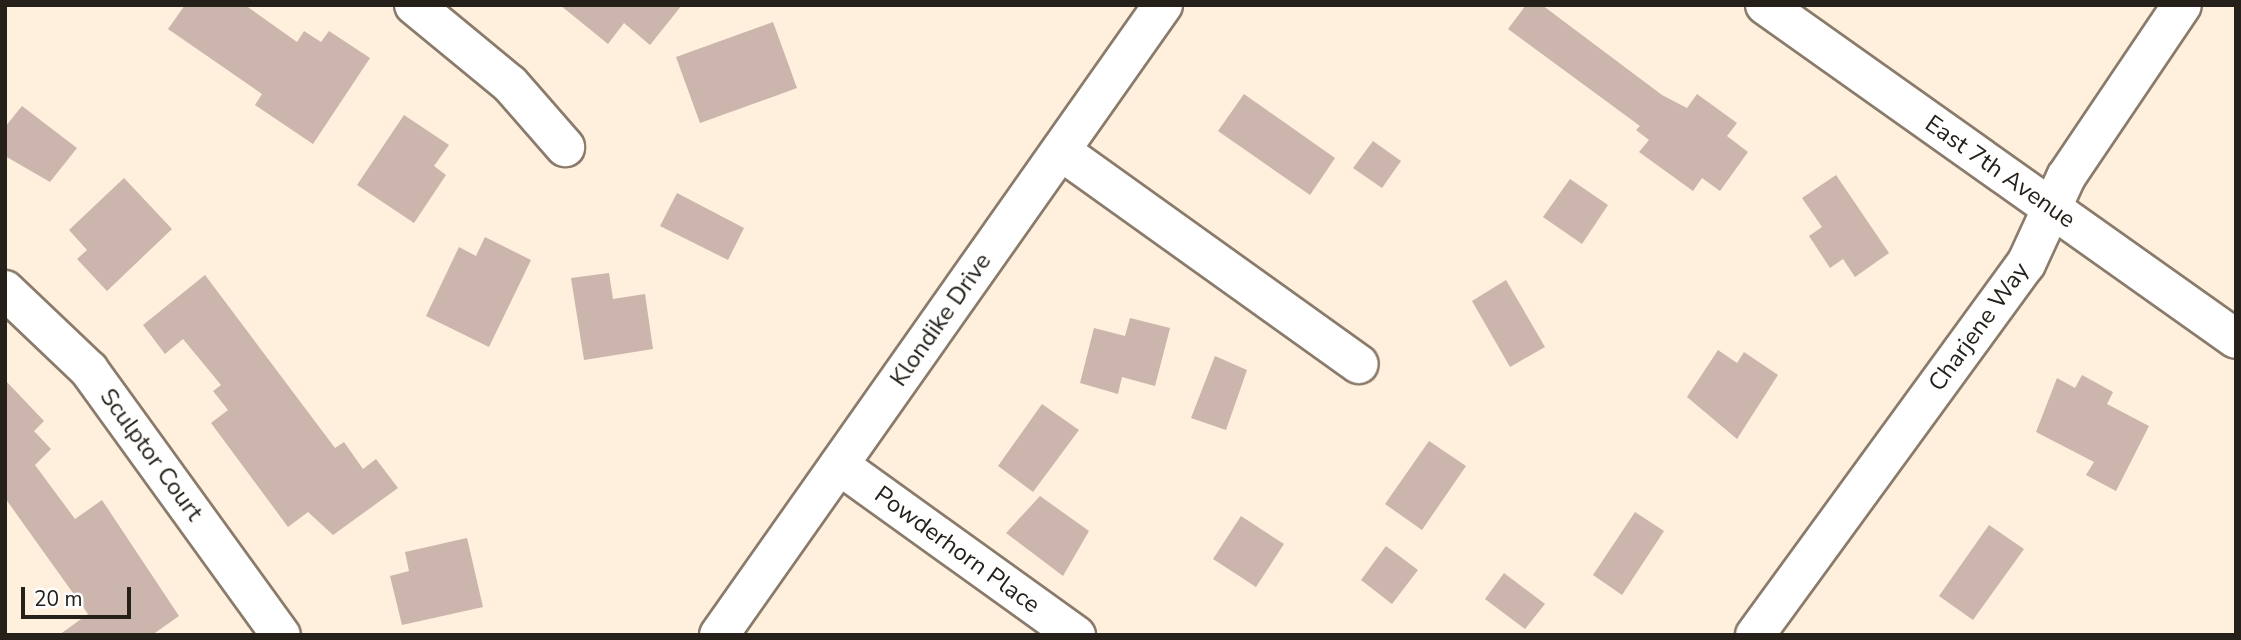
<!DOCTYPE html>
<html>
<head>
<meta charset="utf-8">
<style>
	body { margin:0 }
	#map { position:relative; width:2241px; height:640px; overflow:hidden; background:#ffefdd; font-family:"Nunito Sans",sans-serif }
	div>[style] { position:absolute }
	.building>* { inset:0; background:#ccb5ac }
	.roads { filter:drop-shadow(2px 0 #8a7b6b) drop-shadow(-2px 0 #8a7b6b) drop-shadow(0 2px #8a7b6b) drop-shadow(0 -2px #8a7b6b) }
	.minor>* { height:38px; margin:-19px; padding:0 19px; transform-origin:19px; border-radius:19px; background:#fff }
	.tertiary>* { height:38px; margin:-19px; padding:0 19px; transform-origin:19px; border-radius:19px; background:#fff }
	.secondary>* { height:38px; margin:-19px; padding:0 19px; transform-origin:19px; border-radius:19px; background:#fff }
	span { translate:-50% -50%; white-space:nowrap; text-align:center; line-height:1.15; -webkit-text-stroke:7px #fff; paint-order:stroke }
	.street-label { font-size:24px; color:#252019 }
	.frame { position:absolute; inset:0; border:7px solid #252019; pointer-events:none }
	.scale { position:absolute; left:21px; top:587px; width:110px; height:32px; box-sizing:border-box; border:4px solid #252019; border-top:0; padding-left:9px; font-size:21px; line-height:24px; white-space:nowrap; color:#252019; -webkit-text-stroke:5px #fff; paint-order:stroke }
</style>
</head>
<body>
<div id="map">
	<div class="building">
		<div style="clip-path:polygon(185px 5px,245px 5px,297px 42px,304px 31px,321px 42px,329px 31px,370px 58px,313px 144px,255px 105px,262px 94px,168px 29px)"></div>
		<div style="clip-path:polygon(560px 5px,682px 5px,650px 45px,624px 23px,608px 44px)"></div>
		<div style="clip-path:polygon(1526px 5px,1542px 5px,1662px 95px,1687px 108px,1697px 94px,1737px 123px,1727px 136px,1748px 152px,1720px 191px,1702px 178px,1693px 191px,1639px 152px,1649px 140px,1636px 130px,1640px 126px,1508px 29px)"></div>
		<div style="clip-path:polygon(773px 22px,797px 88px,700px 123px,676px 57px)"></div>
		<div style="clip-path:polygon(1244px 94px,1335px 158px,1310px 195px,1218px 131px)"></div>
		<div style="clip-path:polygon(22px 106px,77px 148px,50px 182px,5px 156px,5px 127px)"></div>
		<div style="clip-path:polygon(404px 115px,449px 145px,434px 166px,446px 175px,414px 223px,357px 185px)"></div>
		<div style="clip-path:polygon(1373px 141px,1401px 161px,1382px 188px,1353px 168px)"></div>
		<div style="clip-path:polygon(1836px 175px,1889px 253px,1855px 277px,1843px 259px,1830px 268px,1809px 236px,1822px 227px,1802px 198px)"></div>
		<div style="clip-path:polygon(124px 178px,172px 229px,107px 291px,77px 259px,87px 250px,69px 230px)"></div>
		<div style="clip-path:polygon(1570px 179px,1608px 205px,1582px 244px,1543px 217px)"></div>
		<div style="clip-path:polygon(677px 193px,744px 228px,728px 260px,660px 226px)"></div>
		<div style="clip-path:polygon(485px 237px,531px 260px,489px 347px,426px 316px,459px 247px,476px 256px)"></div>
		<div style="clip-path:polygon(609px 273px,613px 299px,645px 294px,653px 349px,584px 360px,571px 278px)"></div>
		<div style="clip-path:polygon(205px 275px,335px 448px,344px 442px,363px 469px,376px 459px,398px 488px,333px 535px,308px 512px,288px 527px,211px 423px,228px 410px,213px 391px,221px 385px,183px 339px,165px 354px,143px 325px)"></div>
		<div style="clip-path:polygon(1506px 280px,1545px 347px,1510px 367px,1472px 301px)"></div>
		<div style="clip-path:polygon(1130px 318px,1170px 328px,1155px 386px,1122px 377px,1118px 394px,1080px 383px,1094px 328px,1125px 336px)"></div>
		<div style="clip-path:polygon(1718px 350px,1737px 363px,1744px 352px,1778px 375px,1737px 439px,1687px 397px)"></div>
		<div style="clip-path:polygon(1215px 356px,1247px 370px,1226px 430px,1191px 418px)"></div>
		<div style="clip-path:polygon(2082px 375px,2113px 392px,2107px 404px,2149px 426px,2116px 491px,2086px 475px,2094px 462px,2036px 432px,2057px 378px,2075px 388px)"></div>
		<div style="clip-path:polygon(5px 380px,44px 421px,34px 431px,51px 449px,35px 465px,75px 519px,102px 500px,179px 616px,152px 635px,59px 635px,88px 614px,5px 498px)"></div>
		<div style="clip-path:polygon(1042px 404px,1079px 430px,1033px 492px,998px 466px)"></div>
		<div style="clip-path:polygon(1429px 441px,1466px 466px,1422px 530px,1385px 504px)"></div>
		<div style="clip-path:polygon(1040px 496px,1089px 531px,1063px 576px,1006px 533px)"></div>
		<div style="clip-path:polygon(1635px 512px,1664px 531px,1622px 595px,1593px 575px)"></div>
		<div style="clip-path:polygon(1241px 516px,1284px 544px,1256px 587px,1213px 559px)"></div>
		<div style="clip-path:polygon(1989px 525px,2024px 549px,1973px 620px,1939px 596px)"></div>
		<div style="clip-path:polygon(467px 538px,483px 607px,402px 625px,390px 576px,409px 571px,405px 552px)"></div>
		<div style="clip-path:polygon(1386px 546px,1418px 570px,1392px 604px,1361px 580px)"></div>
		<div style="clip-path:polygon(1504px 573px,1545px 604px,1525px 629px,1485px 599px)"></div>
	</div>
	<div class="roads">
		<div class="minor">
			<div style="left:414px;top:5px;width:124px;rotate:39.5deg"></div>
			<div style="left:510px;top:84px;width:84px;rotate:48.9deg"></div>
			<div style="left:1061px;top:151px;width:366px;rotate:35.6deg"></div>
			<div style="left:5px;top:290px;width:116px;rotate:43.6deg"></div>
			<div style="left:89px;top:370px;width:327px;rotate:54.1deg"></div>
			<div style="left:839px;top:465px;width:292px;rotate:35.7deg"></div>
			<div style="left:1755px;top:635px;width:459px;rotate:-53.9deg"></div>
			<div style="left:2026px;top:264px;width:96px;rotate:-65.3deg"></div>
			<div style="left:2066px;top:177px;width:207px;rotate:-56deg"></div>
		</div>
		<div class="tertiary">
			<div style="left:719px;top:635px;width:771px;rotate:-54.83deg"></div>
		</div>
		<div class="secondary">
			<div style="left:1765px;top:5px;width:577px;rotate:35.34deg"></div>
		</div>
	</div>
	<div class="street-label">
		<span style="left:2000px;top:172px;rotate:35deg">East 7th Avenue</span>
		<span style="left:941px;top:320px;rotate:-55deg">Klondike Drive</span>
		<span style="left:1979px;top:327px;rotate:-54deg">Charjene Way</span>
		<span style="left:151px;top:455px;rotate:54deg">Sculptor Court</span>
		<span style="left:957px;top:550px;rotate:36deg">Powderhorn Place</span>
	</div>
	<div class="frame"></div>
	<div class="scale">20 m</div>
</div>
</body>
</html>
